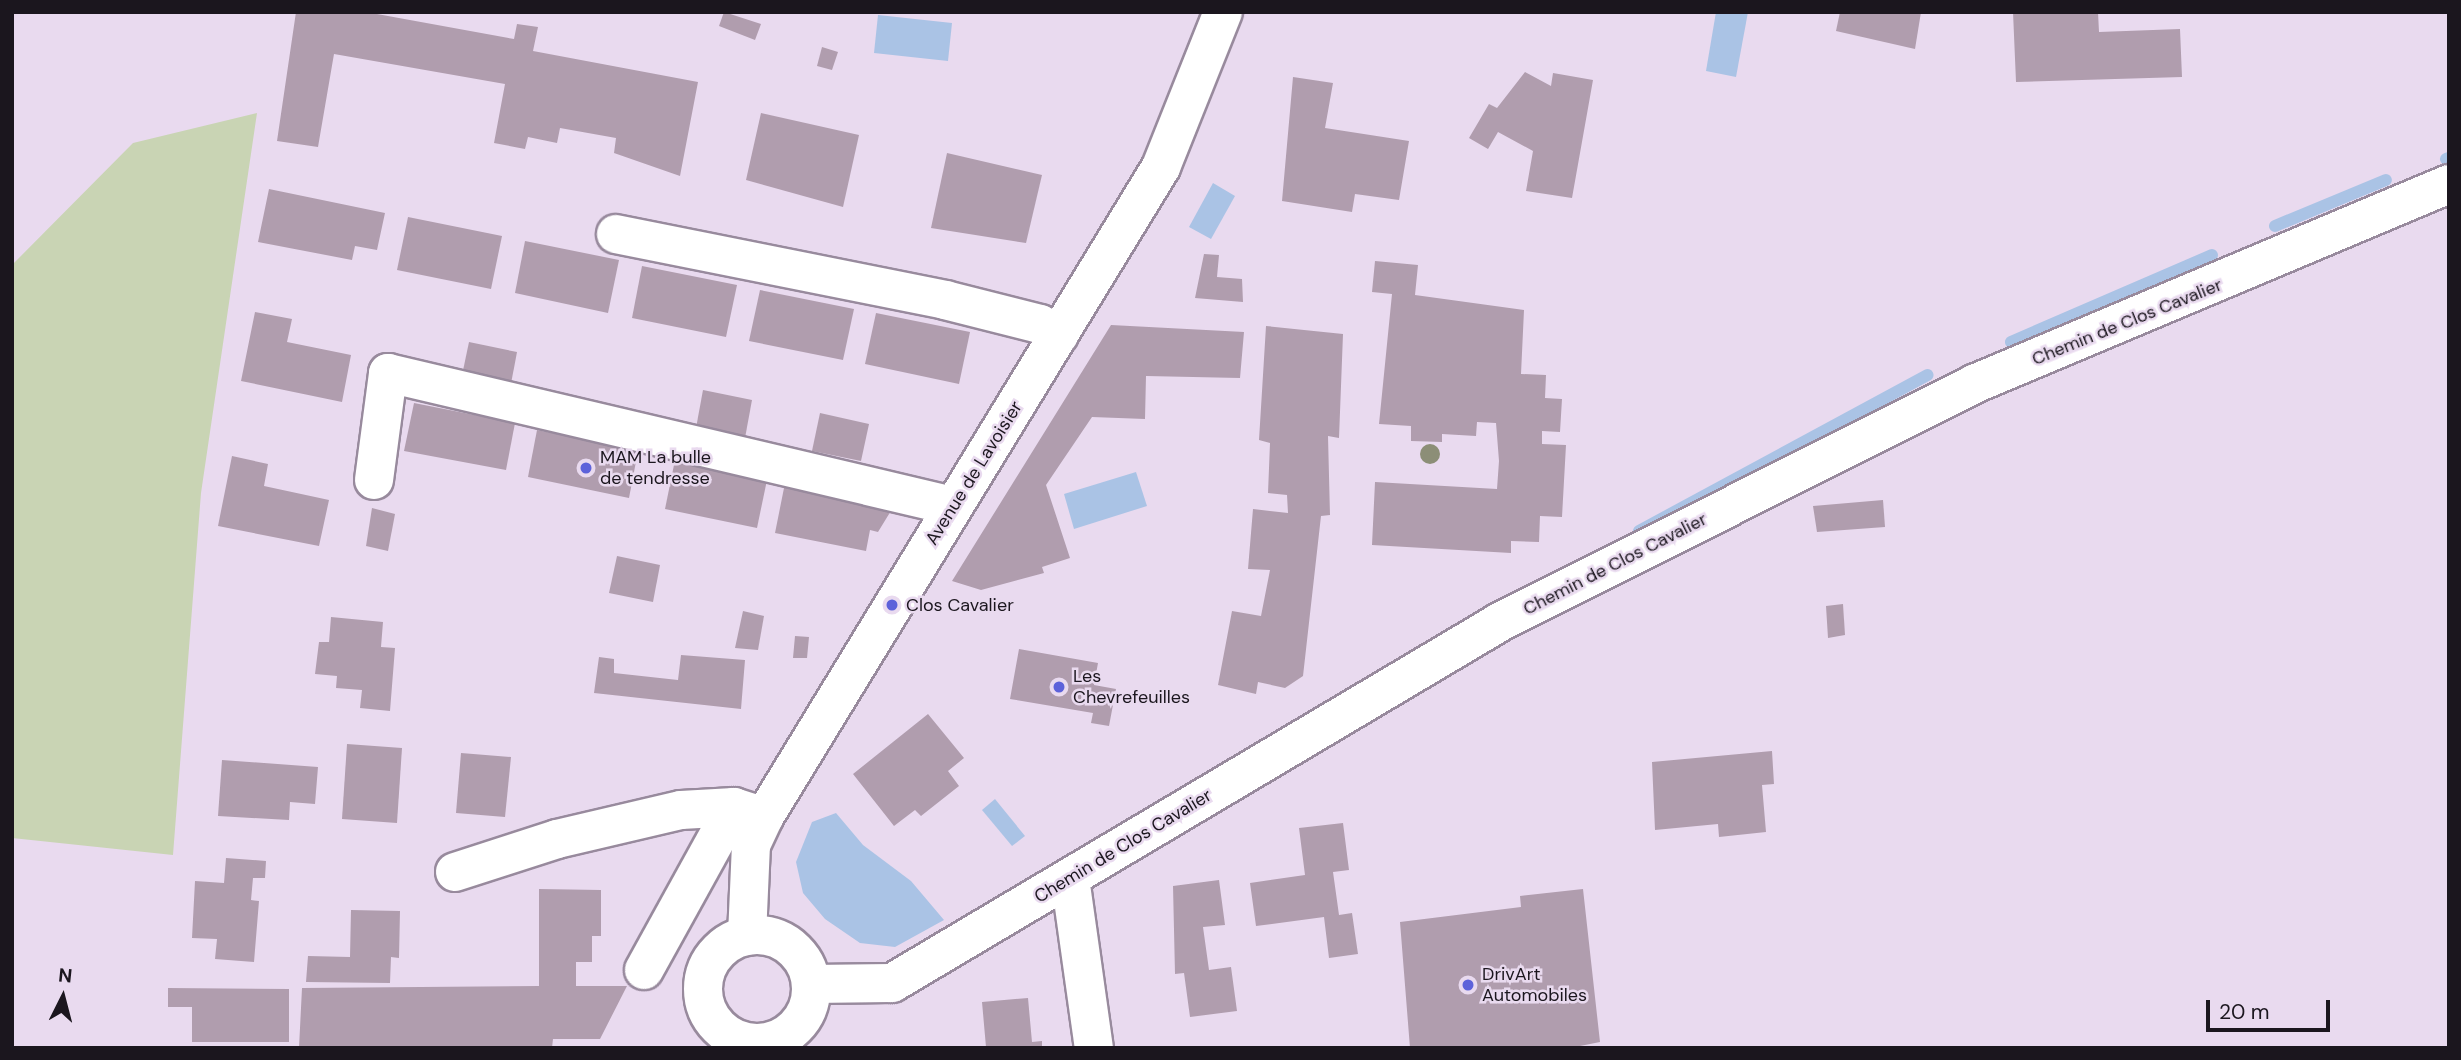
<!DOCTYPE html>
<html>
<head>
<meta charset="utf-8">
<style>
	body { margin:0 }
	#map { position:relative; width:2461px; height:1060px; overflow:hidden; background:#e9daef; font-family:"DM Sans",sans-serif }
	div>[style] { position:absolute }
	.green>* { inset:0; background:#c9d4b4 }
	.water>* { inset:0; background:#aac3e5 }
	.stream>* { height:12px; margin:-6px; padding:0 6px; transform-origin:6px; border-radius:6px; background:#aac3e5 }
	.building>* { inset:0; background:#b09dae }
	.roads { filter:drop-shadow(2px 0 #988a9d) drop-shadow(-2px 0 #988a9d) drop-shadow(0 2px #988a9d) drop-shadow(0 -2px #988a9d) }
	.minor>* { height:38px; margin:-19px; padding:0 19px; transform-origin:19px; border-radius:19px; background:#fff }
	.minor>.ring { margin:-19px; padding:0; box-sizing:content-box; background:none; border:38px solid #fff; border-radius:50% }
	.trees>* { width:20px; height:20px; margin:-10px; border-radius:50%; background:#8c8e77 }
	.dots>* { width:19px; height:19px; translate:-50% -50%; box-sizing:border-box; border:4px solid #e9daef; border-radius:50% }
	span { translate:-50% -50%; white-space:nowrap; text-align:center; line-height:1.15; -webkit-text-stroke:5px #e9daef; paint-order:stroke }
	.street-label { font-size:18px; color:#1b161e }
	.poi-label { font-size:18px; color:#1b161e }
	.left { translate:0 -50%; text-align:left }
	.frame { position:absolute; inset:0; border:14px solid #1b161e; pointer-events:none }
	.north { position:absolute; left:28px; top:962px; width:70px; height:70px; -webkit-text-stroke:5px #e9daef; paint-order:stroke; rotate:6deg; font-size:19px; font-weight:700; line-height:28px; text-align:center; color:#1b161e }
	.north::after { content:''; display:block; margin:auto; width:24px; height:32px; background:#1b161e; clip-path:polygon(50% 0,100% 100%,50% 72%,0 100%) }
	.scale { position:absolute; left:2206px; top:1000px; width:124px; height:32px; box-sizing:border-box; border:4px solid #1b161e; border-top:0; padding-left:9px; font-size:21px; line-height:24px; white-space:nowrap; color:#1b161e; -webkit-text-stroke:5px #e9daef; paint-order:stroke }
</style>
</head>
<body>
<div id="map">
	<div class="green">
		<div style="clip-path:polygon(257px 113px,201px 493px,173px 855px,12px 838px,12px 265px,133px 143px)"></div>
	</div>
	<div class="water">
		<div style="clip-path:polygon(1716px 12px,1748px 12px,1736px 77px,1706px 71px)"></div>
		<div style="clip-path:polygon(878px 15px,952px 23px,948px 61px,874px 53px)"></div>
		<div style="clip-path:polygon(1213px 183px,1235px 196px,1211px 239px,1189px 227px)"></div>
		<div style="clip-path:polygon(1136px 472px,1147px 506px,1074px 529px,1064px 494px)"></div>
		<div style="clip-path:polygon(995px 799px,1025px 836px,1012px 846px,982px 810px)"></div>
		<div style="clip-path:polygon(836px 813px,863px 845px,911px 881px,944px 920px,895px 947px,860px 943px,825px 919px,803px 893px,796px 862px,812px 822px)"></div>
	</div>
	<div class="stream">
		<div style="left:2446px;top:159px;width:3px;rotate:-18deg"></div>
		<div style="left:2275px;top:226px;width:120px;rotate:-22.5deg"></div>
		<div style="left:2011px;top:342px;width:219px;rotate:-23.4deg"></div>
		<div style="left:1639px;top:531px;width:328px;rotate:-28.4deg"></div>
	</div>
	<div class="building">
		<div style="clip-path:polygon(296px 12px,366px 12px,514px 39px,517px 24px,538px 27px,533px 51px,698px 82px,680px 176px,614px 153px,616px 138px,560px 128px,557px 143px,528px 137px,525px 149px,494px 143px,505px 84px,334px 54px,318px 147px,277px 141px)"></div>
		<div style="clip-path:polygon(724px 12px,761px 24px,755px 40px,719px 26px)"></div>
		<div style="clip-path:polygon(1840px 12px,1921px 12px,1915px 49px,1836px 31px)"></div>
		<div style="clip-path:polygon(2013px 12px,2098px 12px,2099px 32px,2180px 29px,2182px 77px,2016px 82px)"></div>
		<div style="clip-path:polygon(822px 47px,838px 52px,832px 70px,817px 66px)"></div>
		<div style="clip-path:polygon(1525px 72px,1551px 86px,1553px 73px,1593px 80px,1572px 198px,1526px 191px,1533px 151px,1498px 132px,1488px 149px,1469px 138px,1489px 104px,1497px 108px)"></div>
		<div style="clip-path:polygon(1293px 77px,1333px 83px,1325px 128px,1409px 141px,1399px 200px,1355px 194px,1352px 212px,1282px 201px)"></div>
		<div style="clip-path:polygon(761px 113px,859px 135px,843px 207px,746px 180px)"></div>
		<div style="clip-path:polygon(947px 153px,1042px 175px,1026px 243px,931px 228px)"></div>
		<div style="clip-path:polygon(269px 189px,385px 213px,377px 250px,355px 246px,352px 260px,258px 242px)"></div>
		<div style="clip-path:polygon(408px 217px,502px 236px,491px 289px,397px 270px)"></div>
		<div style="clip-path:polygon(525px 241px,619px 260px,608px 313px,515px 293px)"></div>
		<div style="clip-path:polygon(1204px 254px,1219px 255px,1217px 277px,1242px 279px,1243px 302px,1195px 298px)"></div>
		<div style="clip-path:polygon(1375px 261px,1418px 265px,1415px 295px,1524px 310px,1521px 374px,1546px 375px,1545px 398px,1562px 399px,1560px 432px,1542px 431px,1542px 444px,1566px 445px,1562px 517px,1540px 516px,1539px 542px,1511px 541px,1511px 553px,1372px 545px,1375px 482px,1497px 489px,1499px 461px,1496px 423px,1477px 422px,1476px 436px,1442px 434px,1442px 442px,1411px 441px,1411px 426px,1379px 424px,1392px 294px,1372px 292px)"></div>
		<div style="clip-path:polygon(642px 266px,737px 285px,726px 337px,632px 318px)"></div>
		<div style="clip-path:polygon(760px 290px,854px 309px,843px 360px,749px 341px)"></div>
		<div style="clip-path:polygon(255px 312px,292px 319px,287px 342px,351px 355px,342px 402px,241px 381px)"></div>
		<div style="clip-path:polygon(876px 313px,970px 332px,959px 384px,865px 364px)"></div>
		<div style="clip-path:polygon(1111px 325px,1244px 332px,1240px 378px,1146px 376px,1145px 419px,1092px 417px,1046px 485px,1070px 558px,1042px 567px,1044px 573px,981px 590px,952px 581px)"></div>
		<div style="clip-path:polygon(1266px 326px,1343px 334px,1339px 438px,1328px 436px,1330px 515px,1321px 516px,1303px 676px,1285px 688px,1258px 682px,1256px 694px,1218px 685px,1232px 611px,1261px 616px,1270px 570px,1248px 569px,1253px 509px,1288px 513px,1287px 495px,1268px 493px,1270px 443px,1259px 440px)"></div>
		<div style="clip-path:polygon(469px 342px,517px 352px,510px 389px,461px 380px)"></div>
		<div style="clip-path:polygon(703px 390px,752px 400px,745px 438px,696px 428px)"></div>
		<div style="clip-path:polygon(414px 403px,515px 423px,506px 470px,404px 451px)"></div>
		<div style="clip-path:polygon(820px 413px,869px 424px,861px 461px,812px 451px)"></div>
		<div style="clip-path:polygon(537px 430px,638px 451px,629px 498px,528px 477px)"></div>
		<div style="clip-path:polygon(676px 455px,768px 475px,757px 528px,665px 509px)"></div>
		<div style="clip-path:polygon(232px 456px,268px 464px,264px 486px,329px 500px,319px 546px,218px 526px)"></div>
		<div style="clip-path:polygon(786px 478px,897px 501px,878px 532px,870px 530px,866px 551px,775px 533px)"></div>
		<div style="clip-path:polygon(1883px 500px,1885px 527px,1817px 532px,1813px 506px)"></div>
		<div style="clip-path:polygon(372px 508px,395px 514px,388px 551px,366px 546px)"></div>
		<div style="clip-path:polygon(617px 556px,660px 565px,653px 602px,609px 593px)"></div>
		<div style="clip-path:polygon(1843px 604px,1845px 635px,1828px 638px,1826px 606px)"></div>
		<div style="clip-path:polygon(743px 611px,764px 616px,758px 650px,735px 648px)"></div>
		<div style="clip-path:polygon(331px 617px,383px 622px,381px 647px,395px 648px,390px 711px,360px 708px,362px 690px,336px 688px,337px 676px,315px 674px,319px 642px,329px 642px)"></div>
		<div style="clip-path:polygon(795px 636px,809px 637px,807px 658px,793px 658px)"></div>
		<div style="clip-path:polygon(1019px 649px,1098px 663px,1094px 685px,1116px 689px,1109px 726px,1091px 723px,1093px 713px,1010px 699px)"></div>
		<div style="clip-path:polygon(681px 655px,745px 660px,741px 709px,594px 693px,599px 657px,614px 659px,614px 673px,678px 680px)"></div>
		<div style="clip-path:polygon(928px 714px,964px 758px,948px 771px,959px 786px,921px 816px,915px 810px,894px 826px,853px 774px)"></div>
		<div style="clip-path:polygon(347px 744px,402px 748px,397px 823px,342px 819px)"></div>
		<div style="clip-path:polygon(1772px 751px,1774px 784px,1762px 785px,1766px 832px,1719px 837px,1718px 824px,1655px 830px,1652px 762px)"></div>
		<div style="clip-path:polygon(461px 753px,511px 757px,505px 817px,456px 813px)"></div>
		<div style="clip-path:polygon(222px 760px,318px 767px,315px 804px,290px 802px,289px 820px,218px 816px)"></div>
		<div style="clip-path:polygon(1343px 823px,1349px 870px,1333px 872px,1339px 915px,1352px 913px,1358px 954px,1329px 958px,1324px 917px,1256px 926px,1250px 883px,1305px 875px,1299px 828px)"></div>
		<div style="clip-path:polygon(226px 858px,266px 861px,265px 878px,253px 878px,251px 900px,259px 901px,254px 962px,215px 959px,217px 939px,192px 938px,195px 881px,224px 883px)"></div>
		<div style="clip-path:polygon(1219px 880px,1225px 925px,1203px 927px,1209px 970px,1231px 967px,1237px 1011px,1190px 1017px,1184px 973px,1175px 974px,1173px 886px)"></div>
		<div style="clip-path:polygon(539px 889px,601px 890px,601px 936px,592px 936px,592px 962px,576px 962px,576px 986px,627px 986px,600px 1039px,553px 1039px,552px 1048px,299px 1048px,302px 988px,539px 986px)"></div>
		<div style="clip-path:polygon(1583px 889px,1600px 1042px,1570px 1048px,1410px 1048px,1400px 922px,1521px 907px,1520px 896px)"></div>
		<div style="clip-path:polygon(351px 910px,400px 911px,399px 958px,391px 957px,390px 983px,306px 982px,308px 956px,350px 957px)"></div>
		<div style="clip-path:polygon(168px 988px,289px 989px,289px 1042px,192px 1042px,192px 1007px,168px 1007px)"></div>
		<div style="clip-path:polygon(1028px 998px,1032px 1042px,1042px 1041px,1042px 1048px,986px 1047px,982px 1002px)"></div>
	</div>
	<div class="roads">
		<div class="minor">
			<div style="left:616px;top:234px;width:336px;rotate:11.3deg"></div>
			<div style="left:945px;top:300px;width:98px;rotate:14.2deg"></div>
			<div style="left:1040px;top:324px;width:22px;rotate:30deg"></div>
			<div style="left:374px;top:480px;width:108px;rotate:-82.5deg"></div>
			<div style="left:388px;top:373px;width:580px;rotate:13.25deg"></div>
			<div style="left:455px;top:872px;width:107px;rotate:-17.9deg"></div>
			<div style="left:557px;top:839px;width:127px;rotate:-13.2deg"></div>
			<div style="left:681px;top:810px;width:53px;rotate:-3.2deg"></div>
			<div style="left:734px;top:807px;width:32px;rotate:18deg"></div>
			<div style="left:1070px;top:878px;width:172px;rotate:82deg"></div>
			<div class="ring" style="left:703px;top:935px;width:70px;height:70px"></div>
			<div style="left:747px;top:936px;width:91px;rotate:-87.5deg"></div>
			<div style="left:751px;top:845px;width:31px;rotate:-65deg"></div>
			<div style="left:764px;top:817px;width:762px;rotate:-58.58deg"></div>
			<div style="left:1161px;top:167px;width:167px;rotate:-68.2deg"></div>
			<div style="left:644px;top:970px;width:186px;rotate:-61.1deg"></div>
			<div style="left:811px;top:984px;width:81px;rotate:-0.7deg"></div>
			<div style="left:892px;top:983px;width:707px;rotate:-30.7deg"></div>
			<div style="left:1500px;top:622px;width:530px;rotate:-26.66deg"></div>
			<div style="left:1974px;top:384px;width:515px;rotate:-22.83deg"></div>
		</div>
	</div>
	<div class="trees">
		<div style="left:1430px;top:454px"></div>
	</div>
	<div class="dots">
		<div style="left:586px;top:468px;background:#5d62da"></div>
		<div style="left:892px;top:605px;background:#5d62da"></div>
		<div style="left:1059px;top:687px;background:#5d62da"></div>
		<div style="left:1468px;top:985px;background:#5d62da"></div>
	</div>
	<div class="street-label">
		<span style="left:2127px;top:322px;rotate:-22deg">Chemin de Clos Cavalier</span>
		<span style="left:974px;top:473px;rotate:-58deg">Avenue de Lavoisier</span>
		<span style="left:1615px;top:564px;rotate:-27deg">Chemin de Clos Cavalier</span>
		<span style="left:1123px;top:846px;rotate:-31deg">Chemin de Clos Cavalier</span>
	</div>
	<div class="poi-label">
		<span class="left" style="left:600px;top:468px">MAM La bulle<br>de tendresse</span>
		<span class="left" style="left:906px;top:605px">Clos Cavalier</span>
		<span class="left" style="left:1073px;top:687px">Les<br>Chevrefeuilles</span>
		<span class="left" style="left:1482px;top:985px">DrivArt<br>Automobiles</span>
	</div>
	<div class="frame"></div>
	<div class="north">N</div>
	<div class="scale">20 m</div>
</div>
</body>
</html>
